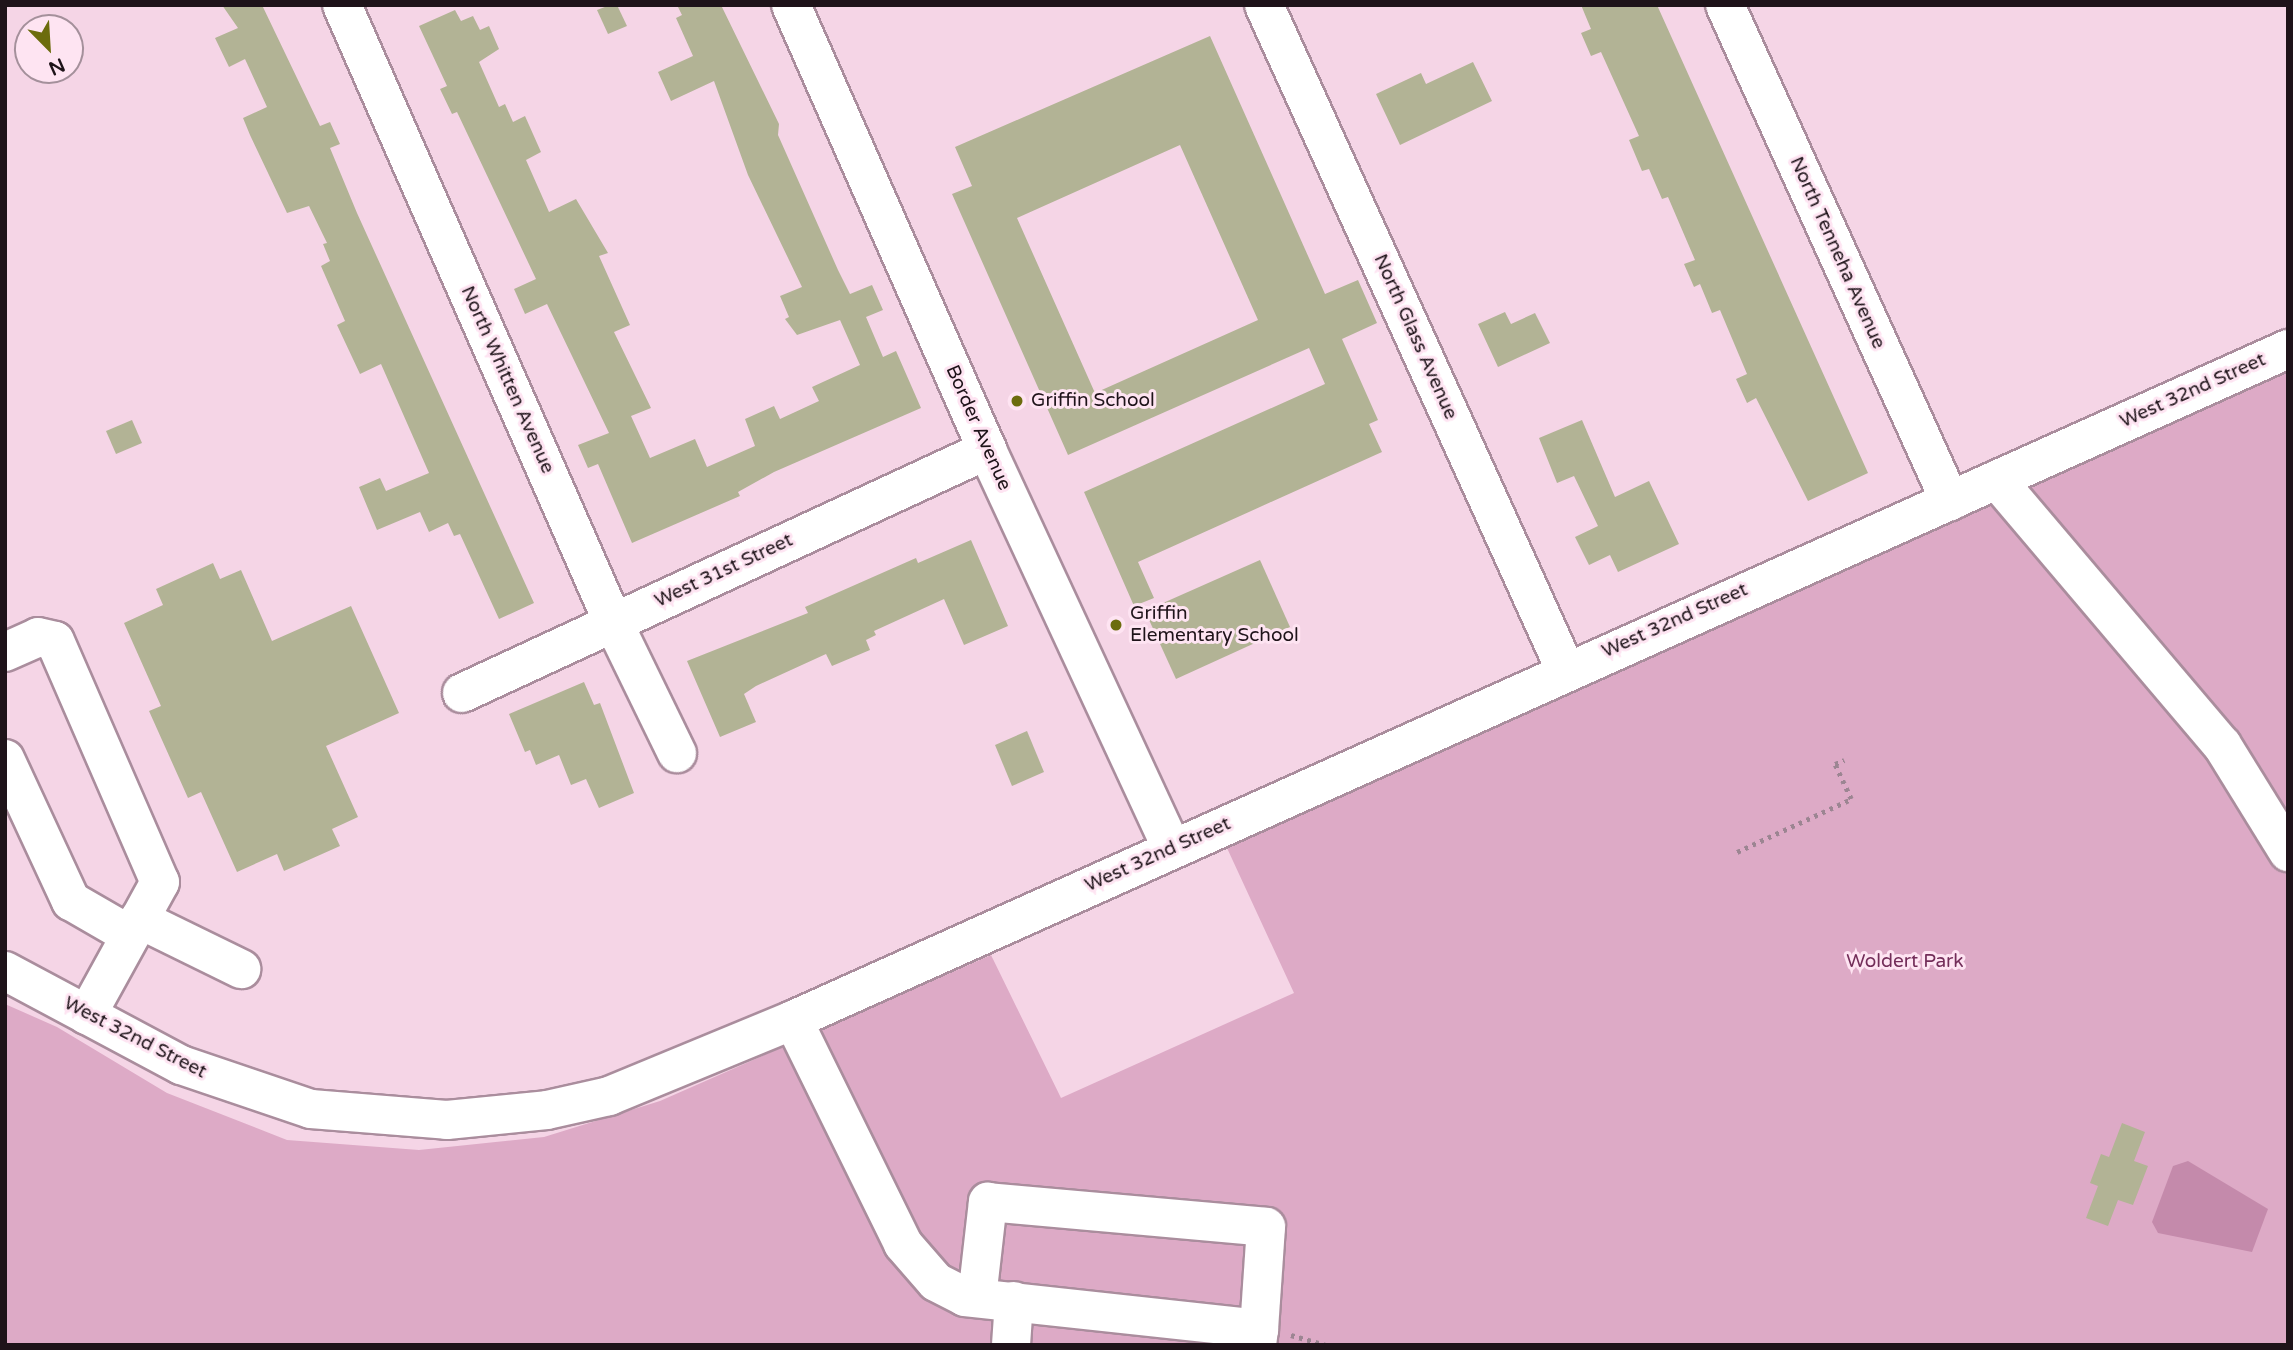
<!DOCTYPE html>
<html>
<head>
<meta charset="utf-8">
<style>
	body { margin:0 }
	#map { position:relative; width:2293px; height:1350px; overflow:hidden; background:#f5d5e6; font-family:"Varela Round",sans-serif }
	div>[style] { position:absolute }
	.green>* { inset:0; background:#ddaac6 }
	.water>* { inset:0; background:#c48aab }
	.building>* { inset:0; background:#b2b395 }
	.path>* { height:4.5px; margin-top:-2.25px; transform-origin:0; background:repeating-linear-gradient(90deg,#9c8592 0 3.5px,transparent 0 8.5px) }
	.roads { filter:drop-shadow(2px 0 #aa8d9d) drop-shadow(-2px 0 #aa8d9d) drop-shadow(0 2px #aa8d9d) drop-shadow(0 -2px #aa8d9d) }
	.minor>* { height:38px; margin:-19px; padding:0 19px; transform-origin:19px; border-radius:19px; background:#fff }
	.dots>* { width:19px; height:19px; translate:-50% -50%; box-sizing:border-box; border:4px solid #fee4f2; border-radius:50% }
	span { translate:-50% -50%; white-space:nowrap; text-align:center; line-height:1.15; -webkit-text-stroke:6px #fee4f2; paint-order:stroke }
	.street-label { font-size:19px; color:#1e1319 }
	.poi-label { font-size:19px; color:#1e1319 }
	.left { translate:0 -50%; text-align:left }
	.park-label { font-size:19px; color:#732d59 }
	.frame { position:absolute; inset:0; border:7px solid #1e1319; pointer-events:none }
	.north { position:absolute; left:14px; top:14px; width:70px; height:70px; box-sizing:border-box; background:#fee4f2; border:2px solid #a4909b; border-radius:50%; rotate:156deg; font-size:19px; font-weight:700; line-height:28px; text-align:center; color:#1e1319 }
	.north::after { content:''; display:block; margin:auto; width:24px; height:32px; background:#6c6c0d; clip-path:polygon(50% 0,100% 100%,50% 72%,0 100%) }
</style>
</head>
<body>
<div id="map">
	<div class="green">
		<div style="clip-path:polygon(2288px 372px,2288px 1345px,5px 1345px,5px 1004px,57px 1027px,167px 1093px,287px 1140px,419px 1150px,544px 1137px,660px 1101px,991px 955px,1061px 1098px,1294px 993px,1227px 848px)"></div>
	</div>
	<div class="water">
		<div style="clip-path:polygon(2188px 1161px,2268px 1209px,2252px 1252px,2158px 1233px,2152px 1222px,2173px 1166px)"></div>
	</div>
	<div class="building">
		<div style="clip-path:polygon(222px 5px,262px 5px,320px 126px,330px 122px,340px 144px,330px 148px,357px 213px,534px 603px,499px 619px,460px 534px,454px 536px,448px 523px,429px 532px,420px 512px,377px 530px,359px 487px,380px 478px,386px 491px,429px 473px,381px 364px,360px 374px,337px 325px,345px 321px,321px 266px,330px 261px,323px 244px,327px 243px,309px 206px,287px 213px,250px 135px,243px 118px,267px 107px,245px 59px,229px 67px,215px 38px,238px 28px)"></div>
		<div style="clip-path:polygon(610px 5px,617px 5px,627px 26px,608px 34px,597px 10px)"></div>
		<div style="clip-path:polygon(677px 5px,721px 5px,779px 124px,778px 135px,838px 270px,850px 294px,872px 285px,883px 310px,866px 317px,883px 357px,896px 351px,921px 408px,774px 472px,738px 492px,740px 496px,632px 543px,598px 464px,588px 468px,578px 445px,609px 433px,547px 304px,525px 314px,514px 289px,536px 279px,457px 112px,452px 114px,440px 89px,447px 86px,419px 26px,455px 10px,461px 21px,473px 16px,480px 30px,489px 26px,499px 49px,479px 62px,499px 107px,505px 104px,513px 122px,525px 116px,541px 152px,526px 160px,549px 212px,576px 199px,608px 253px,599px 256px,630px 325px,614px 332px,651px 408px,631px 416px,650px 458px,695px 439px,707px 467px,755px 446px,745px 419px,774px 406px,780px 419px,819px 401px,812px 387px,860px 365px,840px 320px,797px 335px,785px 319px,789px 317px,780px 296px,802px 287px,748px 175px,714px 81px,671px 101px,658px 72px,693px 56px,676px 18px,682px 15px)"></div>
		<div style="clip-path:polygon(1581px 5px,1657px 5px,1868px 473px,1808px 501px,1756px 398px,1747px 403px,1736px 379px,1747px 374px,1720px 310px,1712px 313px,1700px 284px,1694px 287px,1684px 264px,1695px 260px,1668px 197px,1662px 199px,1649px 169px,1642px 171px,1629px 140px,1639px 136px,1601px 52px,1591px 56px,1581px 33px,1591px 29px)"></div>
		<div style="clip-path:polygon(evenodd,1210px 36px,1325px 294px,1358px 280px,1377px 323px,1342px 339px,1378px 420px,1369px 424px,1382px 452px,1138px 562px,1154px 598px,1134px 606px,1084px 492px,1325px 384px,1309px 348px,1068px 455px,952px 194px,972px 186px,955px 147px,1210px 36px,1180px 145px,1258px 320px,1095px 393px,1017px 218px,1180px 145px)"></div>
		<div style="clip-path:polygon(1473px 62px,1492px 101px,1400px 145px,1376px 94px,1421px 73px,1426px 84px)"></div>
		<div style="clip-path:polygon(1505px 312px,1511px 324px,1535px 313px,1550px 343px,1498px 367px,1478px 324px)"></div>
		<div style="clip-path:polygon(132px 420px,142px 443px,116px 454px,106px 431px)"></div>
		<div style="clip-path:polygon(1582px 420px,1615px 497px,1649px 481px,1679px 544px,1618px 572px,1610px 555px,1589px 565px,1575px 537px,1598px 526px,1574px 476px,1557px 483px,1539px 438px)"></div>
		<div style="clip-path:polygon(971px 540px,1008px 626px,964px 645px,944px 599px,874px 631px,876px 635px,866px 640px,870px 650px,832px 666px,826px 654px,756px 686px,744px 694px,756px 722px,720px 737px,687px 661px,808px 613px,805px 607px,916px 558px,918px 563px)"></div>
		<div style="clip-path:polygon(1260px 560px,1290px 627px,1176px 679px,1145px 611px)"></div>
		<div style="clip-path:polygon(213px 563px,220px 579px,241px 570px,272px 641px,351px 606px,399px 713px,326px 746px,358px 817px,332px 829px,340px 846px,284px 871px,277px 854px,237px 872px,201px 792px,188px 798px,149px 711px,161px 706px,124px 623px,163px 605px,156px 589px)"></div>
		<div style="clip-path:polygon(584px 682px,594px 705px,600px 703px,634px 793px,599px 808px,586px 779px,571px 785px,559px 755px,536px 765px,530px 750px,525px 752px,509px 714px)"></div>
		<div style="clip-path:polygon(1027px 731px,1044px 772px,1012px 786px,995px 745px)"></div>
		<div style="clip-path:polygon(2122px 1123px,2145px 1132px,2134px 1161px,2148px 1166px,2133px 1205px,2118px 1200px,2108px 1226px,2086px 1218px,2098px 1186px,2090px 1183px,2101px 1154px,2109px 1157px)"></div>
	</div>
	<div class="path">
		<div style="left:1737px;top:852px;width:126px;rotate:-24.9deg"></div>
		<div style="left:1851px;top:799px;width:38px;rotate:-115deg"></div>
		<div style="left:1835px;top:764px;width:10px;rotate:-24deg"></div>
		<div style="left:1291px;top:1335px;width:37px;rotate:16deg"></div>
	</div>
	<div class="roads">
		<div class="minor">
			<div style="left:342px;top:5px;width:674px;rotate:66.29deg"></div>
			<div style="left:613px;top:622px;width:146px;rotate:64deg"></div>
			<div style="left:791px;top:5px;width:486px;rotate:66.2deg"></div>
			<div style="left:987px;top:450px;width:439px;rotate:65.1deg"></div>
			<div style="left:1264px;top:5px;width:729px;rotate:65.61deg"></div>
			<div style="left:1725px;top:5px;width:545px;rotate:65.6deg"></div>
			<div style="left:1997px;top:480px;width:348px;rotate:49.7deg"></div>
			<div style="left:2222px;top:745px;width:126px;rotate:58.3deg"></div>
			<div style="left:5px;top:652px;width:36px;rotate:-24deg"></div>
			<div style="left:38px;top:637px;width:17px;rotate:13deg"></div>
			<div style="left:55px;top:641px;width:263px;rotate:66.5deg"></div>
			<div style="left:160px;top:882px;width:152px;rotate:118.8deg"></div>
			<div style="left:462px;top:693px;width:579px;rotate:-24.84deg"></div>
			<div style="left:5px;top:759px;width:157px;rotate:65.1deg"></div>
			<div style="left:71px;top:901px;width:68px;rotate:30deg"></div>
			<div style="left:139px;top:919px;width:114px;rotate:26.1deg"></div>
			<div style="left:5px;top:971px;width:200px;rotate:28.1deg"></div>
			<div style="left:181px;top:1065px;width:137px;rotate:18.7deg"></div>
			<div style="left:311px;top:1109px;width:136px;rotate:4.6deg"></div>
			<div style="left:447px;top:1120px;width:100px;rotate:-5.7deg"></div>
			<div style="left:547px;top:1110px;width:64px;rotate:-12.7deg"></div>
			<div style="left:609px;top:1096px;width:199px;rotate:-22.4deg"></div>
			<div style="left:793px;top:1020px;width:1639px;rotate:-24.17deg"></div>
			<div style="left:793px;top:1020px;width:250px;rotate:63.8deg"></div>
			<div style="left:903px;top:1244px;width:50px;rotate:49deg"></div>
			<div style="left:936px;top:1282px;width:33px;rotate:27deg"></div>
			<div style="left:965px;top:1297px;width:296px;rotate:6.2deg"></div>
			<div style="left:1259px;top:1329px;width:16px;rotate:97deg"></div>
			<div style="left:977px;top:1298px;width:97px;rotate:-83.5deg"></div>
			<div style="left:988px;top:1202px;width:279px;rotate:5.1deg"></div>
			<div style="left:1266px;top:1227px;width:102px;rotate:93.9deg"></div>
			<div style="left:1011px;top:1345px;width:44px;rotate:-86.1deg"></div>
		</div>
	</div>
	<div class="dots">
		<div style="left:1017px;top:401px;background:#6c6c0d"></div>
		<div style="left:1116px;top:625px;background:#6c6c0d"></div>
	</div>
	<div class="street-label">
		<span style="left:1837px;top:253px;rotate:66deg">North Tenneha Avenue</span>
		<span style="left:1415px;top:337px;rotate:66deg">North Glass Avenue</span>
		<span style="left:507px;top:380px;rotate:66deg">North Whitten Avenue</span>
		<span style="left:2193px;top:391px;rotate:-24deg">West 32nd Street</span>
		<span style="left:978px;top:428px;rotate:66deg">Border Avenue</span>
		<span style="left:724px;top:571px;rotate:-25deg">West 31st Street</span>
		<span style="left:1675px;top:621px;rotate:-24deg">West 32nd Street</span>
		<span style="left:1158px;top:855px;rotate:-24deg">West 32nd Street</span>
		<span style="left:135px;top:1038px;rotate:27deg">West 32nd Street</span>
	</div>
	<div class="poi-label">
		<span class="left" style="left:1031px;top:401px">Griffin School</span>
		<span class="left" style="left:1130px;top:625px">Griffin<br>Elementary School</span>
	</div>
	<div class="park-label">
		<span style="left:1905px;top:962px">Woldert Park</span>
	</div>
	<div class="frame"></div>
	<div class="north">N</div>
</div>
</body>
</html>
